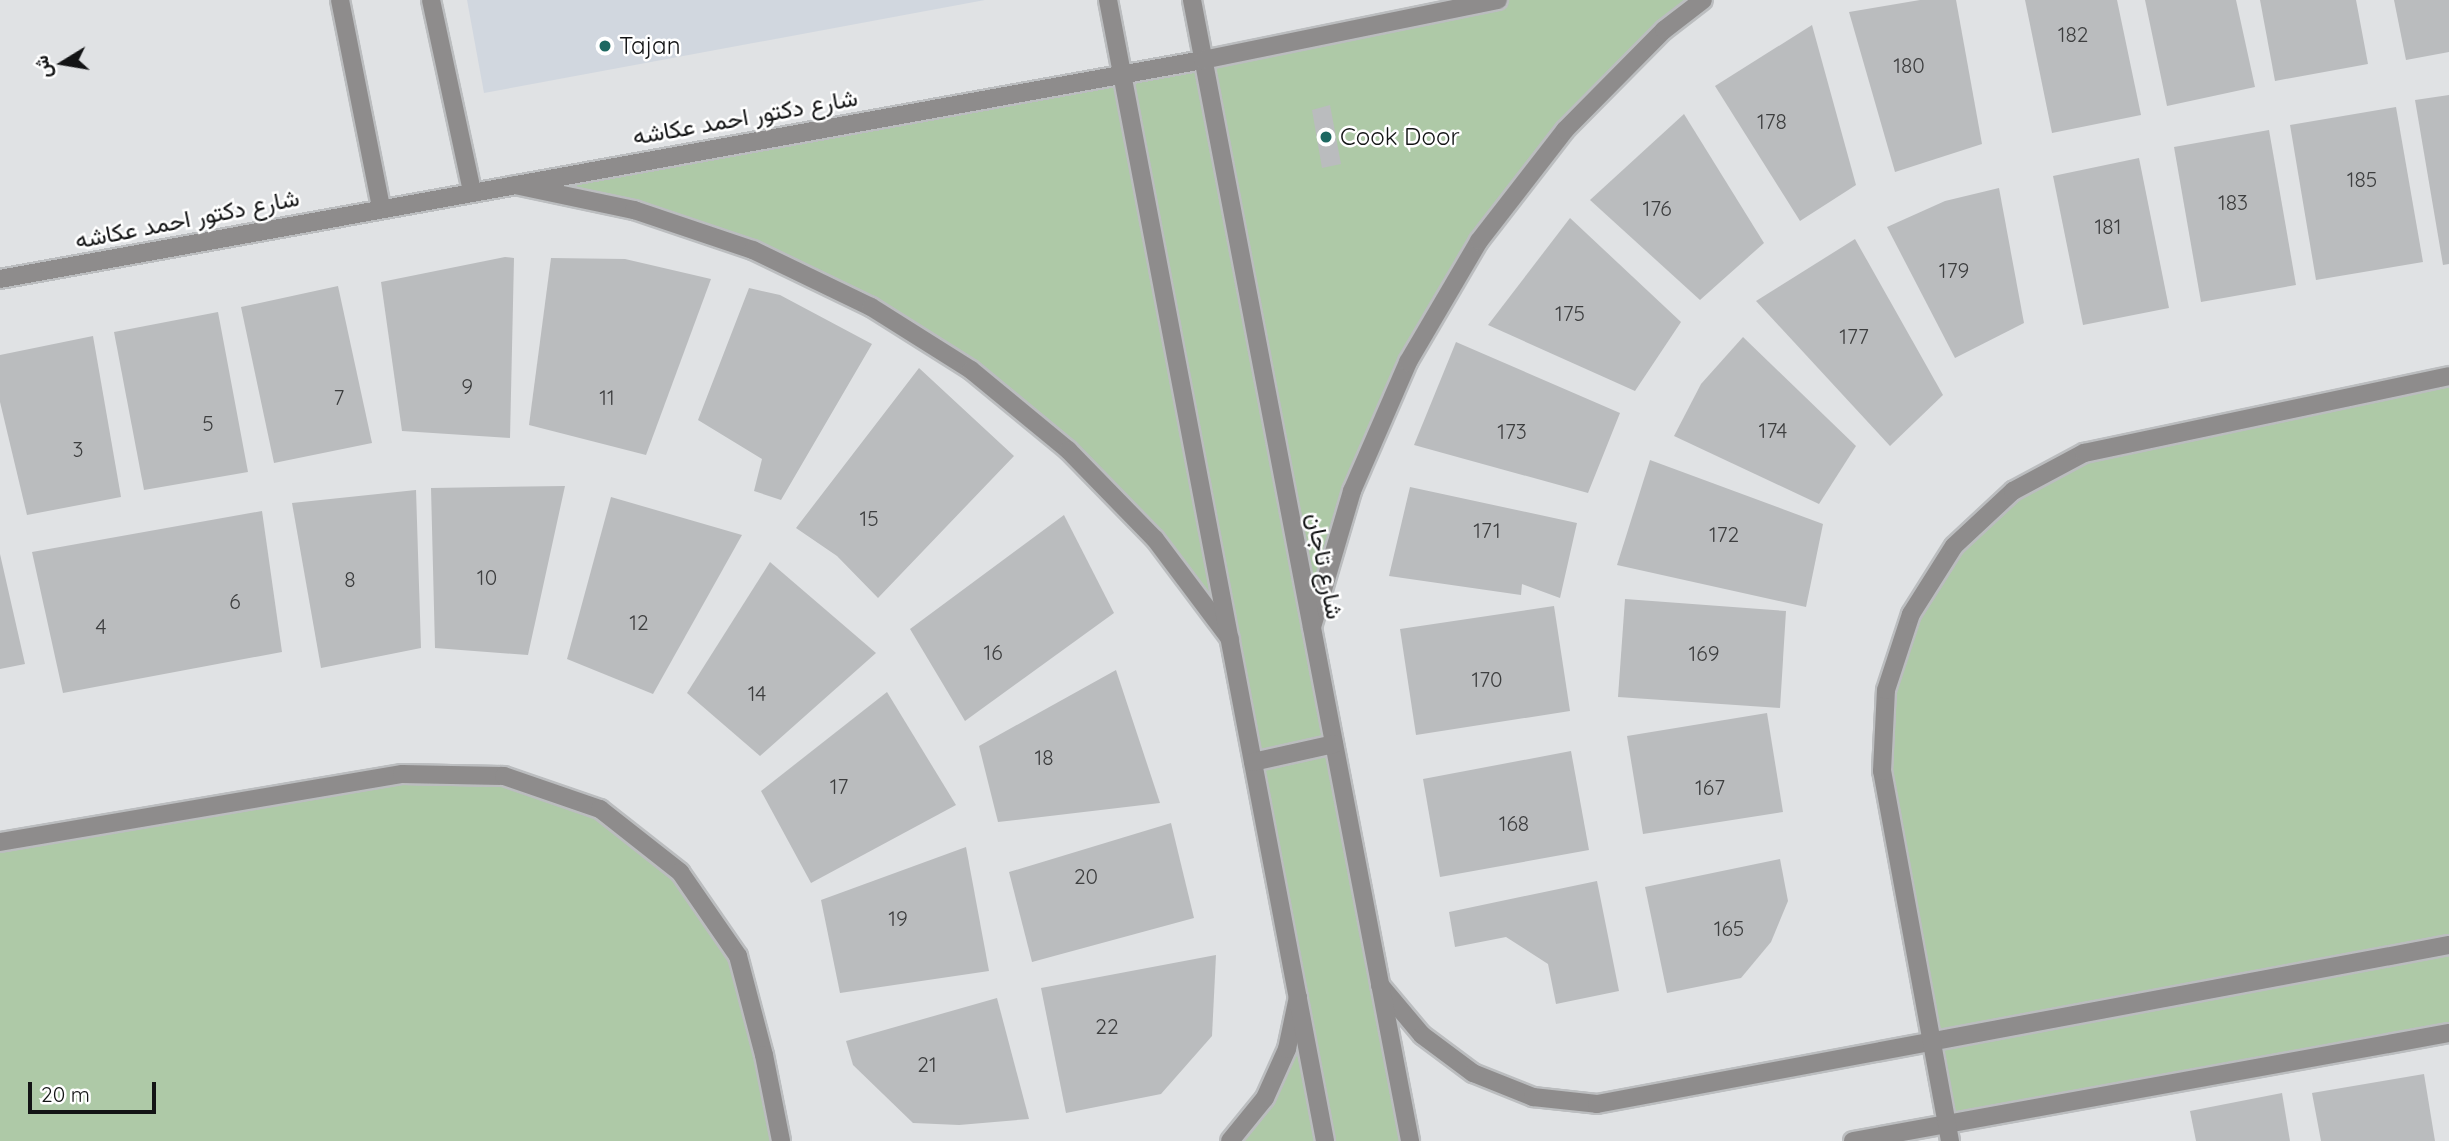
<!DOCTYPE html>
<html>
<head>
<meta charset="utf-8">
<style>
	body { margin:0 }
	#map { position:relative; width:2449px; height:1141px; overflow:hidden; background:#e0e2e4; font-family:Quicksand,Vazirmatn,sans-serif }
	div>[style] { position:absolute }
	.built>* { inset:0; background:#d1d7df }
	.green>* { inset:0; background:#aec9a7 }
	.building>* { inset:0; background:#babcbe }
	.roads { filter:drop-shadow(2px 0 #bbbdbf) drop-shadow(-2px 0 #bbbdbf) drop-shadow(0 2px #bbbdbf) drop-shadow(0 -2px #bbbdbf) }
	.service>* { height:18px; margin:-9px; padding:0 9px; transform-origin:9px; border-radius:9px; background:#8e8c8c }
	.minor>* { height:18px; margin:-9px; padding:0 9px; transform-origin:9px; border-radius:9px; background:#8e8c8c }
	.tertiary>* { height:18px; margin:-9px; padding:0 9px; transform-origin:9px; border-radius:9px; background:#8e8c8c }
	.dots>* { width:19px; height:19px; translate:-50% -50%; box-sizing:border-box; border:4px solid #fff; border-radius:50% }
	span { translate:-50% -50%; white-space:nowrap; text-align:center; line-height:1.15; -webkit-text-stroke:5px #fff; paint-order:stroke }
	.number-label { font-size:21px; color:#3d3e3f }
	.number-label span { -webkit-text-stroke-width:0 }
	.poi-label { font-size:24px; color:#131415 }
	.left { translate:0 -50%; text-align:left }
	.street-label { font-size:24px; color:#131415 }
	.north { position:absolute; left:28px; top:28px; width:70px; height:70px; -webkit-text-stroke:5px #fff; paint-order:stroke; rotate:259deg; font-size:19px; font-weight:700; line-height:28px; text-align:center; color:#131415 }
	.north::after { content:''; display:block; margin:auto; width:24px; height:32px; background:#131415; clip-path:polygon(50% 0,100% 100%,50% 72%,0 100%) }
	.scale { position:absolute; left:28px; top:1082px; width:128px; height:32px; box-sizing:border-box; border:4px solid #131415; border-top:0; padding-left:9px; font-size:21px; line-height:24px; white-space:nowrap; color:#131415; -webkit-text-stroke:5px #fff; paint-order:stroke }
</style>
</head>
<body>
<div id="map">
	<div class="built">
		<div style="clip-path:polygon(467px 0,985px 0,484px 93px)"></div>
	</div>
	<div class="green">
		<div style="clip-path:polygon(1502px 0,1703px 0,1663px 30px,1479px 241px,1408px 362px,1312px 627px,1410px 1141px,1230px 1141px,1265px 1098px,1298px 998px,1230px 639px,1155px 539px,979px 377px,753px 250px,511px 184px)"></div>
		<div style="clip-path:polygon(2449px 376px,2449px 1033px,1947px 1124px,1882px 771px,1886px 690px,1911px 614px,1954px 546px,2013px 491px,2084px 453px)"></div>
		<div style="clip-path:polygon(402px 774px,504px 776px,600px 809px,680px 872px,738px 956px,781px 1141px,0 1141px,0 842px)"></div>
	</div>
	<div class="building">
		<div style="clip-path:polygon(1920px 0,1956px 0,1982px 144px,1895px 172px,1849px 12px)"></div>
		<div style="clip-path:polygon(2025px 0,2117px 0,2141px 115px,2052px 133px)"></div>
		<div style="clip-path:polygon(2145px 0,2236px 0,2255px 87px,2167px 106px)"></div>
		<div style="clip-path:polygon(2260px 0,2356px 0,2368px 64px,2275px 81px)"></div>
		<div style="clip-path:polygon(2394px 0,2449px 0,2449px 52px,2406px 60px)"></div>
		<div style="clip-path:polygon(1812px 25px,1856px 185px,1800px 221px,1715px 86px)"></div>
		<div style="clip-path:polygon(2449px 95px,2449px 264px,2443px 265px,2415px 100px)"></div>
		<div style="clip-path:polygon(1330px 105px,1341px 164px,1322px 168px,1312px 110px)"></div>
		<div style="clip-path:polygon(2396px 107px,2423px 262px,2316px 280px,2290px 125px)"></div>
		<div style="clip-path:polygon(1684px 114px,1764px 243px,1700px 300px,1590px 200px)"></div>
		<div style="clip-path:polygon(2269px 130px,2296px 285px,2201px 302px,2174px 147px)"></div>
		<div style="clip-path:polygon(2139px 158px,2169px 308px,2083px 325px,2053px 176px)"></div>
		<div style="clip-path:polygon(1999px 188px,2024px 323px,1955px 358px,1887px 227px,1945px 201px)"></div>
		<div style="clip-path:polygon(1570px 218px,1681px 322px,1635px 391px,1488px 325px)"></div>
		<div style="clip-path:polygon(1855px 239px,1943px 395px,1890px 446px,1756px 301px)"></div>
		<div style="clip-path:polygon(505px 257px,514px 258px,510px 438px,402px 431px,381px 282px)"></div>
		<div style="clip-path:polygon(551px 258px,625px 259px,711px 279px,646px 455px,529px 425px)"></div>
		<div style="clip-path:polygon(338px 286px,372px 443px,274px 463px,241px 307px)"></div>
		<div style="clip-path:polygon(749px 288px,780px 295px,872px 344px,781px 500px,754px 491px,762px 459px,698px 420px)"></div>
		<div style="clip-path:polygon(218px 312px,248px 472px,144px 490px,114px 332px)"></div>
		<div style="clip-path:polygon(93px 336px,121px 497px,27px 515px,0 402px,0 355px)"></div>
		<div style="clip-path:polygon(1743px 337px,1856px 446px,1819px 504px,1674px 436px,1701px 384px)"></div>
		<div style="clip-path:polygon(1456px 342px,1620px 413px,1588px 493px,1414px 445px)"></div>
		<div style="clip-path:polygon(919px 368px,1014px 456px,878px 598px,837px 556px,796px 528px)"></div>
		<div style="clip-path:polygon(1650px 460px,1823px 524px,1806px 607px,1617px 565px)"></div>
		<div style="clip-path:polygon(565px 486px,528px 655px,435px 648px,431px 488px)"></div>
		<div style="clip-path:polygon(1410px 487px,1577px 523px,1560px 598px,1522px 584px,1521px 595px,1389px 576px)"></div>
		<div style="clip-path:polygon(416px 490px,421px 648px,321px 668px,292px 503px)"></div>
		<div style="clip-path:polygon(611px 497px,742px 535px,653px 694px,567px 659px)"></div>
		<div style="clip-path:polygon(262px 511px,282px 652px,63px 693px,32px 552px)"></div>
		<div style="clip-path:polygon(1064px 515px,1114px 613px,965px 721px,910px 629px)"></div>
		<div style="clip-path:polygon(0 554px,25px 664px,0 669px)"></div>
		<div style="clip-path:polygon(770px 562px,876px 653px,760px 756px,687px 693px)"></div>
		<div style="clip-path:polygon(1625px 599px,1786px 611px,1780px 708px,1618px 697px)"></div>
		<div style="clip-path:polygon(1554px 606px,1570px 711px,1416px 735px,1400px 629px)"></div>
		<div style="clip-path:polygon(1116px 670px,1160px 803px,998px 822px,979px 746px)"></div>
		<div style="clip-path:polygon(887px 692px,956px 805px,811px 883px,761px 791px)"></div>
		<div style="clip-path:polygon(1767px 713px,1783px 812px,1643px 834px,1627px 736px)"></div>
		<div style="clip-path:polygon(1571px 751px,1589px 850px,1440px 877px,1423px 779px)"></div>
		<div style="clip-path:polygon(1171px 823px,1194px 918px,1032px 962px,1009px 872px)"></div>
		<div style="clip-path:polygon(966px 847px,989px 971px,840px 993px,821px 900px)"></div>
		<div style="clip-path:polygon(1780px 859px,1788px 901px,1771px 942px,1741px 978px,1667px 993px,1645px 887px)"></div>
		<div style="clip-path:polygon(1597px 881px,1619px 991px,1556px 1004px,1548px 964px,1506px 937px,1455px 947px,1449px 912px)"></div>
		<div style="clip-path:polygon(1216px 955px,1212px 1036px,1161px 1094px,1066px 1113px,1041px 988px)"></div>
		<div style="clip-path:polygon(997px 998px,1029px 1119px,959px 1125px,913px 1123px,853px 1065px,846px 1041px)"></div>
		<div style="clip-path:polygon(2424px 1074px,2435px 1141px,2321px 1141px,2312px 1093px)"></div>
		<div style="clip-path:polygon(2282px 1093px,2290px 1141px,2196px 1141px,2190px 1111px)"></div>
	</div>
	<div class="roads">
		<div class="service">
			<div style="left:340px;top:0;width:212px;rotate:78.8deg"></div>
			<div style="left:431px;top:0;width:195px;rotate:77.9deg"></div>
		</div>
		<div class="minor">
			<div style="left:515px;top:185px;width:122px;rotate:11.9deg"></div>
			<div style="left:634px;top:210px;width:126px;rotate:18.6deg"></div>
			<div style="left:753px;top:250px;width:131px;rotate:25.8deg"></div>
			<div style="left:871px;top:307px;width:118px;rotate:32.2deg"></div>
			<div style="left:971px;top:370px;width:126px;rotate:39.5deg"></div>
			<div style="left:1068px;top:450px;width:124px;rotate:45.7deg"></div>
			<div style="left:1155px;top:539px;width:125px;rotate:53.1deg"></div>
			<div style="left:1312px;top:627px;width:142px;rotate:-73.6deg"></div>
			<div style="left:1352px;top:491px;width:141px;rotate:-66.5deg"></div>
			<div style="left:1408px;top:362px;width:140px;rotate:-59.6deg"></div>
			<div style="left:1479px;top:241px;width:140px;rotate:-52.2deg"></div>
			<div style="left:1565px;top:130px;width:141px;rotate:-45.3deg"></div>
			<div style="left:1664px;top:30px;width:49px;rotate:-37.6deg"></div>
			<div style="left:0;top:842px;width:408px;rotate:-9.6deg"></div>
			<div style="left:402px;top:774px;width:102px;rotate:1.1deg"></div>
			<div style="left:504px;top:776px;width:102px;rotate:19deg"></div>
			<div style="left:600px;top:809px;width:102px;rotate:38.2deg"></div>
			<div style="left:680px;top:872px;width:102px;rotate:55.4deg"></div>
			<div style="left:738px;top:956px;width:102px;rotate:75.3deg"></div>
			<div style="left:764px;top:1055px;width:88px;rotate:78.8deg"></div>
			<div style="left:1380px;top:985px;width:65px;rotate:50deg"></div>
			<div style="left:1422px;top:1035px;width:64px;rotate:36.7deg"></div>
			<div style="left:1473px;top:1073px;width:65px;rotate:21.8deg"></div>
			<div style="left:1533px;top:1097px;width:64px;rotate:6.2deg"></div>
			<div style="left:1597px;top:1104px;width:867px;rotate:-10.57deg"></div>
			<div style="left:1230px;top:1141px;width:55px;rotate:-50.9deg"></div>
			<div style="left:1265px;top:1098px;width:54px;rotate:-65.8deg"></div>
			<div style="left:1287px;top:1049px;width:53px;rotate:-78.1deg"></div>
			<div style="left:1853px;top:1141px;width:606px;rotate:-10.27deg"></div>
			<div style="left:1950px;top:1141px;width:376px;rotate:-100.4deg"></div>
			<div style="left:1882px;top:771px;width:81px;rotate:-87.2deg"></div>
			<div style="left:1886px;top:690px;width:80px;rotate:-71.8deg"></div>
			<div style="left:1911px;top:614px;width:80px;rotate:-57.7deg"></div>
			<div style="left:1954px;top:546px;width:81px;rotate:-43deg"></div>
			<div style="left:2013px;top:491px;width:81px;rotate:-28.2deg"></div>
			<div style="left:2084px;top:453px;width:373px;rotate:-11.9deg"></div>
		</div>
		<div class="tertiary">
			<div style="left:1108px;top:0;width:1161px;rotate:79.23deg"></div>
			<div style="left:1192px;top:0;width:1162px;rotate:79.18deg"></div>
			<div style="left:0;top:279px;width:1223px;rotate:-10.32deg"></div>
			<div style="left:1203px;top:60px;width:301px;rotate:-11.5deg"></div>
			<div style="left:1253px;top:762px;width:83px;rotate:-12.5deg"></div>
		</div>
	</div>
	<div class="dots">
		<div style="left:605px;top:46px;background:#1d6861"></div>
		<div style="left:1326px;top:137px;background:#1d6861"></div>
	</div>
	<div class="number-label">
		<span style="left:2073px;top:34px">182</span>
		<span style="left:1909px;top:65px">180</span>
		<span style="left:1772px;top:121px">178</span>
		<span style="left:2362px;top:179px">185</span>
		<span style="left:2233px;top:202px">183</span>
		<span style="left:1657px;top:208px">176</span>
		<span style="left:2108px;top:226px">181</span>
		<span style="left:1954px;top:270px">179</span>
		<span style="left:1570px;top:313px">175</span>
		<span style="left:1854px;top:336px">177</span>
		<span style="left:467px;top:386px">9</span>
		<span style="left:339px;top:397px">7</span>
		<span style="left:607px;top:397px">11</span>
		<span style="left:208px;top:423px">5</span>
		<span style="left:1773px;top:430px">174</span>
		<span style="left:1512px;top:431px">173</span>
		<span style="left:78px;top:449px">3</span>
		<span style="left:869px;top:518px">15</span>
		<span style="left:1487px;top:530px">171</span>
		<span style="left:1724px;top:534px">172</span>
		<span style="left:487px;top:577px">10</span>
		<span style="left:350px;top:579px">8</span>
		<span style="left:235px;top:601px">6</span>
		<span style="left:639px;top:622px">12</span>
		<span style="left:101px;top:626px">4</span>
		<span style="left:993px;top:652px">16</span>
		<span style="left:1704px;top:653px">169</span>
		<span style="left:1487px;top:679px">170</span>
		<span style="left:757px;top:693px">14</span>
		<span style="left:1044px;top:757px">18</span>
		<span style="left:839px;top:786px">17</span>
		<span style="left:1710px;top:787px">167</span>
		<span style="left:1514px;top:823px">168</span>
		<span style="left:1086px;top:876px">20</span>
		<span style="left:898px;top:918px">19</span>
		<span style="left:1729px;top:928px">165</span>
		<span style="left:1107px;top:1026px">22</span>
		<span style="left:927px;top:1064px">21</span>
	</div>
	<div class="poi-label">
		<span class="left" style="left:619px;top:46px">Tajan</span>
		<span class="left" style="left:1340px;top:137px">Cook Door</span>
	</div>
	<div class="street-label">
		<span style="left:745px;top:117px;rotate:-10deg">شارع دكتور احمد عكاشه</span>
		<span style="left:187px;top:219px;rotate:-11deg">شارع دكتور احمد عكاشه</span>
		<span style="left:1325px;top:566px;rotate:79deg">شارع تاجان</span>
	</div>
	<div class="north">ش</div>
	<div class="scale">20 m</div>
</div>
</body>
</html>
